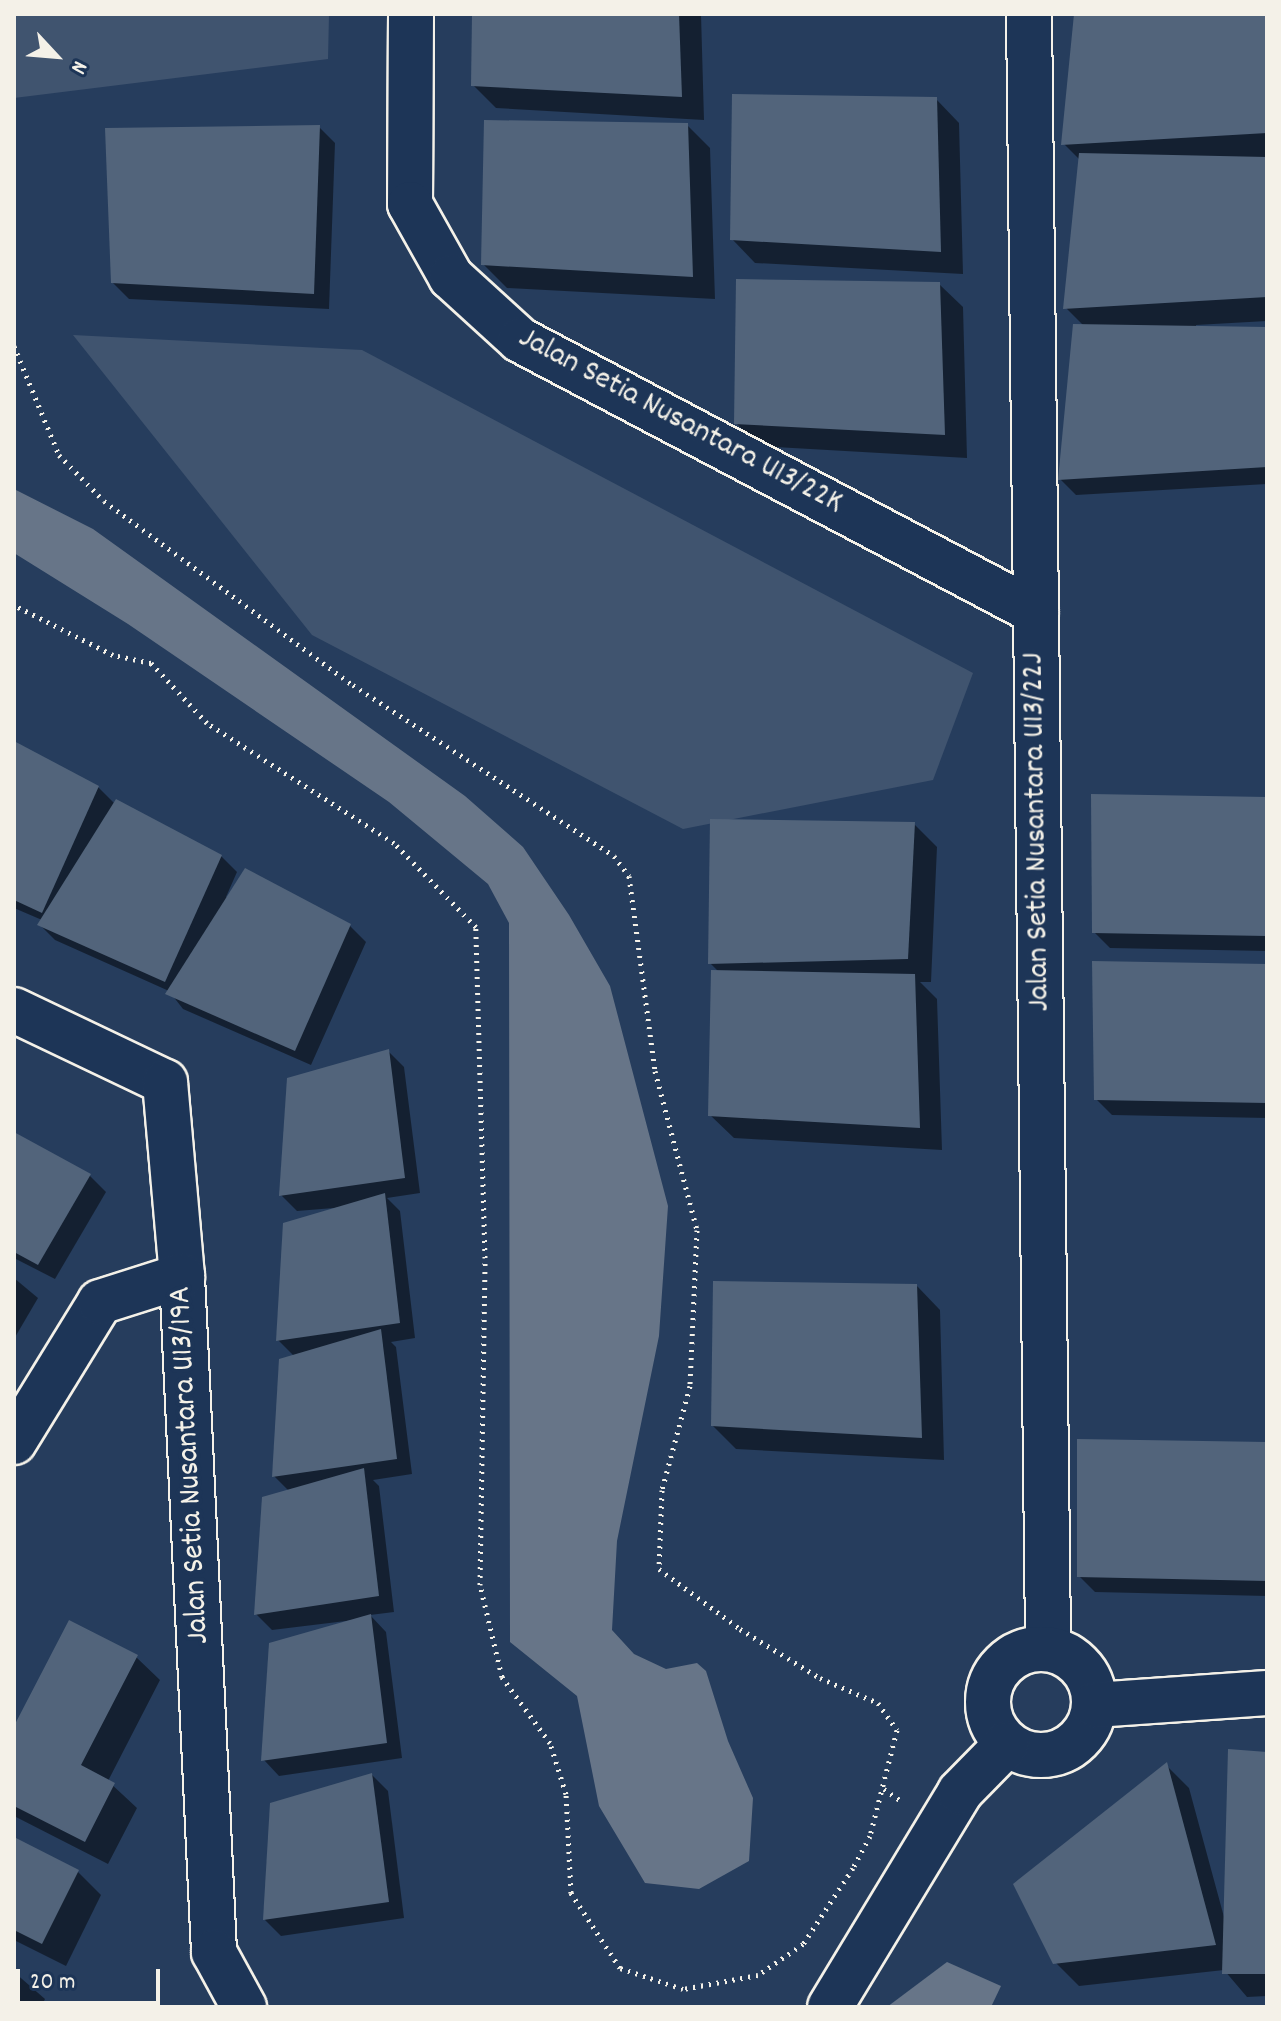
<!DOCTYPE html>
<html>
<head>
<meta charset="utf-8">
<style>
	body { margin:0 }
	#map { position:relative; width:1281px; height:2021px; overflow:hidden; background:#263d5d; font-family:Dekko,sans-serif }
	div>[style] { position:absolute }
	.green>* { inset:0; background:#40546f }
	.water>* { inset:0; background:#677588 }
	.shadow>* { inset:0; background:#0007 }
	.building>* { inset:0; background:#52647b }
	.path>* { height:5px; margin-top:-2.5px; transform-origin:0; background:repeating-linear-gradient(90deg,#f4f1e8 0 2px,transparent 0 8px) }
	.roads { filter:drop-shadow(2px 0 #f4f1e8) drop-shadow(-2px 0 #f4f1e8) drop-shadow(0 2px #f4f1e8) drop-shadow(0 -2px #f4f1e8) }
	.minor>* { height:44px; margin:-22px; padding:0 22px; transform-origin:22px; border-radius:22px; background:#1d3557 }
	.tertiary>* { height:44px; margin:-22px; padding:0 22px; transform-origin:22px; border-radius:22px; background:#1d3557 }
	.tertiary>.ring { margin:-22px; padding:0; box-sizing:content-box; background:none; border:44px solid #1d3557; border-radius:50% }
	span { translate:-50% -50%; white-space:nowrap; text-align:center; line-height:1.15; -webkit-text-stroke:8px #1d3557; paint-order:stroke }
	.street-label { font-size:32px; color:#f4f1e8 }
	.frame { position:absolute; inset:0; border:16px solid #f4f1e8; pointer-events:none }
	.north { position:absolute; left:16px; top:16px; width:80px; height:80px; -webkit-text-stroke:6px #1d3557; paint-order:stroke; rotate:116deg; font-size:22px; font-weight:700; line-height:32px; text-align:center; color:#f4f1e8 }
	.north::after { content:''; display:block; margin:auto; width:28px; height:36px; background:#f4f1e8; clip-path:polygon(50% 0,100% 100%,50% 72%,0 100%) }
	.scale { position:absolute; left:16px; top:1969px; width:144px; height:36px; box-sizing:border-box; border:4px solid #f4f1e8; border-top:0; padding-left:10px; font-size:24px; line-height:28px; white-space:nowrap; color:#f4f1e8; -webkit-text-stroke:6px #1d3557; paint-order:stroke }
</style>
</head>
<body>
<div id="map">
	<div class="green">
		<div style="clip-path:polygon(14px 14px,329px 14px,328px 59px,14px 98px)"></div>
		<div style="clip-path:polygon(73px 335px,362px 350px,973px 673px,933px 780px,683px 829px,312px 635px)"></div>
	</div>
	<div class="water">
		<div style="clip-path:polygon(14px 489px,93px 529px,465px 796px,523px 847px,569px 915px,610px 986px,668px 1206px,659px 1336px,617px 1541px,612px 1630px,634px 1654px,666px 1669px,697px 1663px,706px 1671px,728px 1741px,753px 1798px,749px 1861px,699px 1889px,645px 1883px,599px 1806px,577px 1696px,510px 1642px,509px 923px,488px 884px,389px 802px,128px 624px,14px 553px)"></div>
		<div style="clip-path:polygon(947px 1962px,1001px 1986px,991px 2007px,887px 2007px)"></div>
	</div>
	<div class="shadow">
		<div style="clip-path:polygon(474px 14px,701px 14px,704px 120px,496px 108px,473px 85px)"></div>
		<div style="clip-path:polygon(1076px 14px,1267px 14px,1267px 321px,1196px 325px,1196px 328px,1267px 329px,1267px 484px,1076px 495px,1060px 479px,1084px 326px,1066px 308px,1081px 161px,1064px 144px)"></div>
		<div style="clip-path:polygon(936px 99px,959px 123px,963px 274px,755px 263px,732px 239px)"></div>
		<div style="clip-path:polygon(687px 125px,710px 148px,715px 299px,507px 288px,483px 264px)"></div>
		<div style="clip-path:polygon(319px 127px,335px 143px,329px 309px,129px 299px,113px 283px)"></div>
		<div style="clip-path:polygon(939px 284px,963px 307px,967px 458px,759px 446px,736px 423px)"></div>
		<div style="clip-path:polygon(14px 744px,98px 787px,115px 804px,221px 856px,237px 872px,226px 897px,350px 926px,366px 942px,311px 1065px,183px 1009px,169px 991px,55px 940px,39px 924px,42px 920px,14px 908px)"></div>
		<div style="clip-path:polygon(1267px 799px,1267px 951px,1110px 948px,1094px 932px)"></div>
		<div style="clip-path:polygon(914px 824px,937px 847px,931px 982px,920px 982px,937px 999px,942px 1150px,734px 1138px,710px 1115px,720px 973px,710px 963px)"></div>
		<div style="clip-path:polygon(1267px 966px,1267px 1118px,1112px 1115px,1096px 1099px)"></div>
		<div style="clip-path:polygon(388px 1051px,404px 1067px,420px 1193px,387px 1198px,400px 1211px,415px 1338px,391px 1342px,396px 1347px,412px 1474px,373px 1480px,379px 1486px,394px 1612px,370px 1615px,386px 1632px,402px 1758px,279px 1776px,264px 1760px,354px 1620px,272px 1630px,256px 1614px,289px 1491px,274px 1476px,295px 1357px,278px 1340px,346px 1207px,297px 1211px,281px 1195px)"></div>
		<div style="clip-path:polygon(14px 1134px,90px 1176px,106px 1192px,55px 1279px,14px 1258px)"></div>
		<div style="clip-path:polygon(14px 1278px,38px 1298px,14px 1339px)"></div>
		<div style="clip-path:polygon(917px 1286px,940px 1310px,944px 1460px,736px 1449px,713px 1426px)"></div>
		<div style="clip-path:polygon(1267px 1444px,1267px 1596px,1095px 1592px,1079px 1576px)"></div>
		<div style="clip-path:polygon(136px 1657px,160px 1680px,108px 1781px,137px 1808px,108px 1864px,14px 1816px,14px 1730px)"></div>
		<div style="clip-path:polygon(1267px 1754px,1267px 1996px,1247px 1997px,1224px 1970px,1079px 1986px,1055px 1962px,1166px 1765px,1189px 1788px,1224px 1917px)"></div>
		<div style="clip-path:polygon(372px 1775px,388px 1791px,404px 1918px,281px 1936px,265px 1920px)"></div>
		<div style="clip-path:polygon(14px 1839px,78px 1872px,101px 1895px,66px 1966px,14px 1940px)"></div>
		<div style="clip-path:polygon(14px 1972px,45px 1999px,41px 2007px,14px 2007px)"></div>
	</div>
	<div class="building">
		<div style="clip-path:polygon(472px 14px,679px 14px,682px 97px,471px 86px)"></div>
		<div style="clip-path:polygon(1074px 14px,1267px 14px,1267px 133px,1061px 145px)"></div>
		<div style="clip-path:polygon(732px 94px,937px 97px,941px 252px,730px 240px)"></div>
		<div style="clip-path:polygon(484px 120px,688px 123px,693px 277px,481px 265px)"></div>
		<div style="clip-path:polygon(320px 125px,314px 294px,111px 283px,105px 128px)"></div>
		<div style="clip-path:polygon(1079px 153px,1267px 157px,1267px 297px,1063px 309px)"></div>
		<div style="clip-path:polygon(736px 279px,940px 282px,945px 435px,734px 424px)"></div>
		<div style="clip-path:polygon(1073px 324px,1267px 327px,1267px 467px,1058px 480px)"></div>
		<div style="clip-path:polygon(14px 741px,99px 786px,42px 913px,14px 900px)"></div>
		<div style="clip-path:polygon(1091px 794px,1267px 797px,1267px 936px,1092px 933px)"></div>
		<div style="clip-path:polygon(116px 799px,222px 855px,165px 982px,37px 925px)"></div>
		<div style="clip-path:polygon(710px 819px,915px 822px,908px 959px,708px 964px)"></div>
		<div style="clip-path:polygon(245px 868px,351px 924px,295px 1051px,165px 994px)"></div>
		<div style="clip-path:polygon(1092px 961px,1267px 964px,1267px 1103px,1094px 1100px)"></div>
		<div style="clip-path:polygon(711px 970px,915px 974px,920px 1128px,708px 1116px)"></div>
		<div style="clip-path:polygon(389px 1049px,405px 1178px,279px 1196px,287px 1078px)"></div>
		<div style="clip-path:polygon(14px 1132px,91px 1174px,38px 1265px,14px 1252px)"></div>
		<div style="clip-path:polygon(385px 1193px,400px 1323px,276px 1341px,283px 1223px)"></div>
		<div style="clip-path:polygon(713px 1281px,917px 1284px,922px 1438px,711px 1426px)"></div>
		<div style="clip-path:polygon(381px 1329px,397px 1459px,272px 1477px,279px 1359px)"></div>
		<div style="clip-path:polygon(1077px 1439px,1267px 1442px,1267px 1581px,1077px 1577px)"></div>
		<div style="clip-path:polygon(364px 1468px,379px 1596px,254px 1615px,262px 1497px)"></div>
		<div style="clip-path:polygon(371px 1614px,387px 1743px,261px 1761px,269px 1643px)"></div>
		<div style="clip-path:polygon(69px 1620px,138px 1655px,81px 1765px,115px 1783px,85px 1842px,14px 1806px,14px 1726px)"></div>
		<div style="clip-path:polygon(1228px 1749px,1267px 1752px,1267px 1974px,1222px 1974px)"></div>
		<div style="clip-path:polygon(1167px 1762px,1216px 1945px,1053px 1964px,1013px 1884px)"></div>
		<div style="clip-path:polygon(372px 1773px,389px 1902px,263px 1920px,270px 1803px)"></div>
		<div style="clip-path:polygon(14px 1837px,79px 1870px,42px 1944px,14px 1930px)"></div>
	</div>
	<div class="path">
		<div style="left:14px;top:346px;width:118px;rotate:67.6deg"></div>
		<div style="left:59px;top:455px;width:64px;rotate:45.6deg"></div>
		<div style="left:104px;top:501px;width:310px;rotate:36.5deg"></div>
		<div style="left:353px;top:685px;width:312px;rotate:33.2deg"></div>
		<div style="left:614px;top:856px;width:25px;rotate:53deg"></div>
		<div style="left:629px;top:876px;width:197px;rotate:82.4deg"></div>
		<div style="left:655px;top:1071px;width:164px;rotate:75.2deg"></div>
		<div style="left:697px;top:1230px;width:156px;rotate:92.6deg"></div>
		<div style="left:690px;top:1386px;width:108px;rotate:105.1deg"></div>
		<div style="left:662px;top:1490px;width:79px;rotate:92.2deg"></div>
		<div style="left:659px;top:1569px;width:101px;rotate:36.5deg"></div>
		<div style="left:740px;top:1629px;width:94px;rotate:31.5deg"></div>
		<div style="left:820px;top:1678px;width:63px;rotate:23.3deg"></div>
		<div style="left:878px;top:1703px;width:33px;rotate:55deg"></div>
		<div style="left:897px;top:1730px;width:109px;rotate:104.3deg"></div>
		<div style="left:870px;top:1836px;width:36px;rotate:118deg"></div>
		<div style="left:853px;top:1868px;width:91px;rotate:123.3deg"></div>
		<div style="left:803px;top:1944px;width:55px;rotate:145.4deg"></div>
		<div style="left:758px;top:1975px;width:76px;rotate:169.4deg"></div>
		<div style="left:683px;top:1989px;width:66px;rotate:-161.6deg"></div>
		<div style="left:620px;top:1968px;width:90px;rotate:-123.2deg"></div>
		<div style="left:571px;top:1893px;width:99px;rotate:-92.9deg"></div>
		<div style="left:566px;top:1794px;width:53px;rotate:-107.4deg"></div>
		<div style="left:550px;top:1743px;width:82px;rotate:-126deg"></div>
		<div style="left:502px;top:1677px;width:95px;rotate:-103.4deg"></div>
		<div style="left:480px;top:1585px;width:327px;rotate:-89.1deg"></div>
		<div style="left:485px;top:1258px;width:331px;rotate:-91.6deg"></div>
		<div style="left:476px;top:927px;width:117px;rotate:-134.3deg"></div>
		<div style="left:394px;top:843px;width:222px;rotate:-147.3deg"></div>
		<div style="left:207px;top:723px;width:82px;rotate:-133deg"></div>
		<div style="left:151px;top:663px;width:39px;rotate:-168deg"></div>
		<div style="left:113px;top:655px;width:111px;rotate:-153.2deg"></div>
		<div style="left:884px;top:1789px;width:19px;rotate:35deg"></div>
	</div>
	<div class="roads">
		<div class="minor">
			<div style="left:411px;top:14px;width:190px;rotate:90.3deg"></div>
			<div style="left:410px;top:204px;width:84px;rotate:60.7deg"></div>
			<div style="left:451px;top:277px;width:93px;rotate:42.4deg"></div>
			<div style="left:520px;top:340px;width:583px;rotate:27.8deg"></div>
			<div style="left:1029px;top:14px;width:1635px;rotate:89.33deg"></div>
			<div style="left:14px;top:1010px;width:167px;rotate:25.5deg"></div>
			<div style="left:165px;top:1082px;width:195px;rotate:85deg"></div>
			<div style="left:182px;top:1276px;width:677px;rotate:87.29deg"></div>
			<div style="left:214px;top:1952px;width:63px;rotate:61.4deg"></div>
			<div style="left:14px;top:1442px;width:164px;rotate:-58.4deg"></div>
			<div style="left:100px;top:1302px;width:86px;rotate:-17.6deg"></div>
		</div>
		<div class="tertiary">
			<div class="ring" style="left:988px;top:1649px;width:62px;height:62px"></div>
			<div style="left:1095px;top:1705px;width:172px;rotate:-4deg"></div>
			<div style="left:830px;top:2007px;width:251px;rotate:-58.8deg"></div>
			<div style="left:960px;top:1792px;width:67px;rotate:-45.6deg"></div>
		</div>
	</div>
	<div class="street-label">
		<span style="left:680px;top:422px;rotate:28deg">Jalan Setia Nusantara U13/22K</span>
		<span style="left:1038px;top:832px;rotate:-91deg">Jalan Setia Nusantara U13/22J</span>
		<span style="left:191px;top:1465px;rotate:-93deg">Jalan Setia Nusantara U13/19A</span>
	</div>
	<div class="frame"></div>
	<div class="north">N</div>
	<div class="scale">20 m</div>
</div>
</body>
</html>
